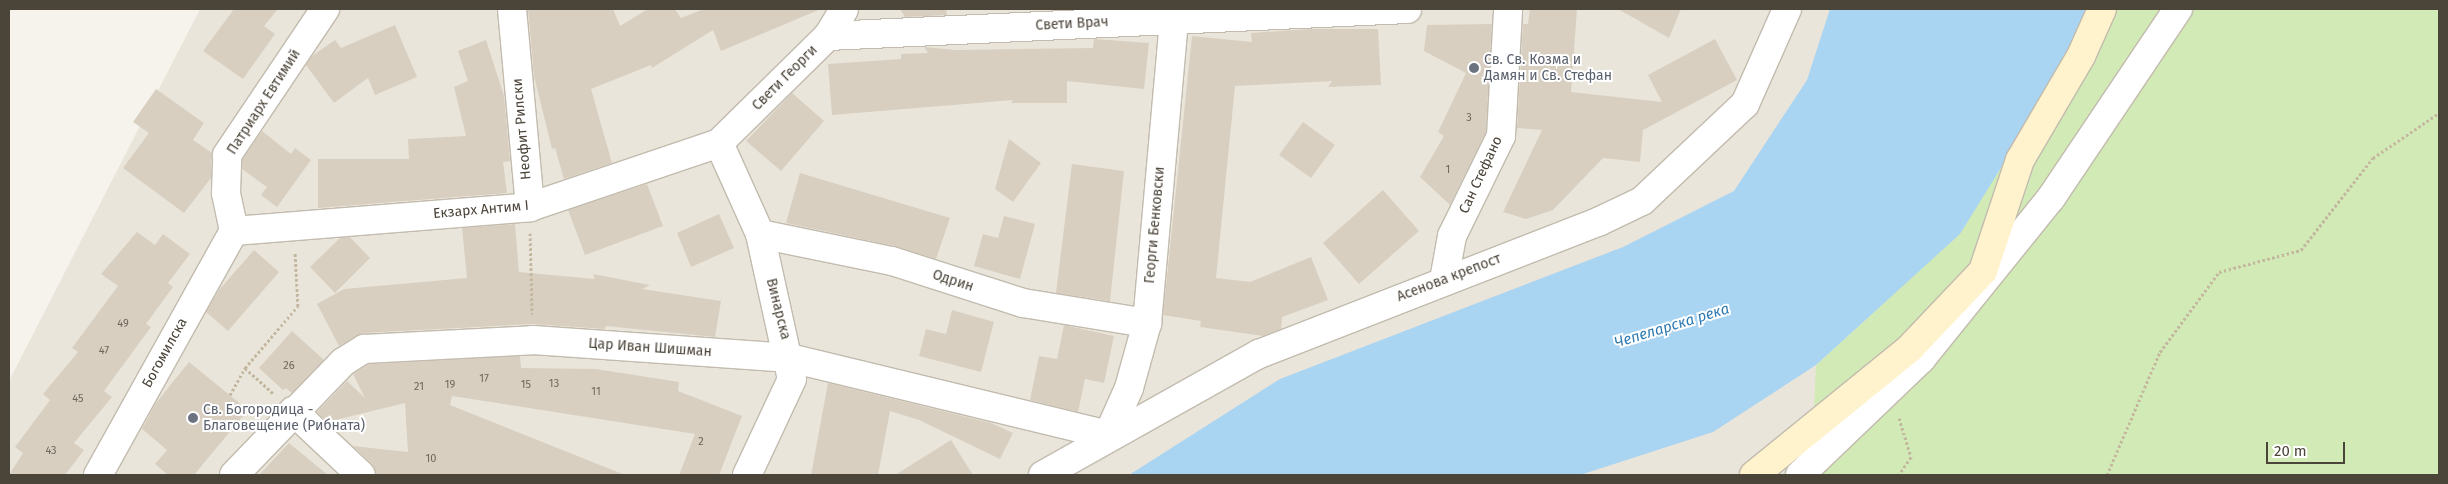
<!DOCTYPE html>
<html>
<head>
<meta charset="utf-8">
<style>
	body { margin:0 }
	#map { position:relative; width:2448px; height:484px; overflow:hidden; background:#f6f3ec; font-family:"Fira Sans",sans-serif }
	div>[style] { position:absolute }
	.residential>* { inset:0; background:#eae5da }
	.green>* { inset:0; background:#d2eab5 }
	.water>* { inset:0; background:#a9d4f2 }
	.building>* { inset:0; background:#d8cfc1 }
	.path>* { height:3px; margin-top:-1.5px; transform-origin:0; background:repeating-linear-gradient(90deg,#c4b79f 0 2.5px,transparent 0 5px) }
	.roads { filter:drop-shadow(1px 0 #c2bbae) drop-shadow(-1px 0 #c2bbae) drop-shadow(0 1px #c2bbae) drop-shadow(0 -1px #c2bbae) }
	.minor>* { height:28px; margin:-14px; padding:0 14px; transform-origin:14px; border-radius:14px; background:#fff }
	.secondary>* { height:28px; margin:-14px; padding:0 14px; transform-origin:14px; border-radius:14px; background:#fff3cd }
	.dots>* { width:14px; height:14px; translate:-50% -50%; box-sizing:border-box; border:2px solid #fff; border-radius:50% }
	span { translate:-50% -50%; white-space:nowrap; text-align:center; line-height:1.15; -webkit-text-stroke:4px #fff; paint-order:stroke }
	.number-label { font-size:11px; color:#6e675b }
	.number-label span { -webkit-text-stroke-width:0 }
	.street-label { font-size:14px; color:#4b4439 }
	.worship-label { font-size:14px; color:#5b616d }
	.left { translate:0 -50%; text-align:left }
	.water-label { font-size:15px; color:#2e7ab2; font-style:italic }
	.frame { position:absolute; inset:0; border:10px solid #4b4439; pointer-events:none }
	.scale { position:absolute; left:2266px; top:442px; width:79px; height:22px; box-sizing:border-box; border:2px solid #4b4439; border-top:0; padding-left:6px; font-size:15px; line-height:18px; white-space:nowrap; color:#4b4439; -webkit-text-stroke:4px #fff; paint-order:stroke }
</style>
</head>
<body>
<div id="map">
	<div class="residential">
		<div style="clip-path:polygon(200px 9px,2066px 9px,2063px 148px,1911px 247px,1798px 328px,1849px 431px,1843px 475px,9px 475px,9px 381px)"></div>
	</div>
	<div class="green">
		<div style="clip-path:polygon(2091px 9px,2439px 9px,2439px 475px,1811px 475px,1816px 365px,1960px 233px)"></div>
	</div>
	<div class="water">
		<div style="clip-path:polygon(1830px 9px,2091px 9px,2077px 45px,1960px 234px,1816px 365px,1713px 432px,1580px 475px,1129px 475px,1280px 379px,1623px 247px,1734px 191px,1807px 80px)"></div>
	</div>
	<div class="building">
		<div style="clip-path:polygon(234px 9px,278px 9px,264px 26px,275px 34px,243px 79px,203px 51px)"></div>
		<div style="clip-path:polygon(528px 9px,613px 9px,620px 26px,648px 9px,675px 9px,681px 18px,704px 9px,821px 9px,721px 51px,713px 30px,652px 68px,651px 65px,591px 89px,612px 163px,564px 179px,555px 148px,552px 149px,534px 76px)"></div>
		<div style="clip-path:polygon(900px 9px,946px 9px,947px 15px,905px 17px)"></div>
		<div style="clip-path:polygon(1530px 9px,1577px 9px,1571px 92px,1662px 102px,1648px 75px,1715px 39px,1737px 80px,1643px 130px,1640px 162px,1603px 158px,1553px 210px,1526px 219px,1503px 212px,1542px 130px,1517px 128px,1523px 24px,1528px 24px)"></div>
		<div style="clip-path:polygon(1618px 9px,1681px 9px,1669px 38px)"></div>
		<div style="clip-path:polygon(1492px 24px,1486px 132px,1450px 205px,1420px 177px,1444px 136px,1438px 132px,1466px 73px,1424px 51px,1427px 25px)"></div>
		<div style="clip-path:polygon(395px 25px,417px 77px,375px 95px,368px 78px,334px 103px,306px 65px,312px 56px,335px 40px,341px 48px)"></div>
		<div style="clip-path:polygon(1310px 29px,1378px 29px,1381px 85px,1328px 87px,1332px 81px,1235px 86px,1216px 278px,1250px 282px,1311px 257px,1328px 300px,1282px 317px,1281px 329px,1263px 336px,1200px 327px,1201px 321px,1163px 315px,1192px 36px,1252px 42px,1251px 33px)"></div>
		<div style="clip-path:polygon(1094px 39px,1149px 43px,1144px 89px,1067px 81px,1067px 103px,1011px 103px,1013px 100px,832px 115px,828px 64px,901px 59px,901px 54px,928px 53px,924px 47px,955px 50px,1093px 48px)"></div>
		<div style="clip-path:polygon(486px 40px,504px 96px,510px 161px,503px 162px,507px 193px,318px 208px,318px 159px,409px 159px,408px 139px,466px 136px,454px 87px,468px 81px,458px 51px)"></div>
		<div style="clip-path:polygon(156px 89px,204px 123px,193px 140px,212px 153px,211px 178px,184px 213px,123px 168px,149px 133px,133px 122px)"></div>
		<div style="clip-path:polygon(792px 93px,824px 121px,781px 171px,746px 141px)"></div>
		<div style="clip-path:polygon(1303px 122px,1335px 145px,1311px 178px,1279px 155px)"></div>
		<div style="clip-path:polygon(262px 131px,291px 154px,295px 148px,311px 160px,277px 207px,261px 195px,267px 187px,242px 169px,242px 160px)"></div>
		<div style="clip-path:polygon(1009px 139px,1041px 163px,1013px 202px,995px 189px)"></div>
		<div style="clip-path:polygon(1072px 164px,1124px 171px,1110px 301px,1056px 293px)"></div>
		<div style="clip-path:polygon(800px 173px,950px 218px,936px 259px,895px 246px,786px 223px)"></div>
		<div style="clip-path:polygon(647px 184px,663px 226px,585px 255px,568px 210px)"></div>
		<div style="clip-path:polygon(1383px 190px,1419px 231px,1359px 284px,1323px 243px)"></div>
		<div style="clip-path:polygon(719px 214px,734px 248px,691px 267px,677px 233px)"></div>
		<div style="clip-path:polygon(1004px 216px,1035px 224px,1020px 279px,974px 266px,983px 234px,998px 238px)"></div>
		<div style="clip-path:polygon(515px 224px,519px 272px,595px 279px,593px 274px,650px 285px,642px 289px,721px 301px,715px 337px,606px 326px,605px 329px,532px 324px,363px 333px,339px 346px,317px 304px,344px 289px,467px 278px,462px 228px)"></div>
		<div style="clip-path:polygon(137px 232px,155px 245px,163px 234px,190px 254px,168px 283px,173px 287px,146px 324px,151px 327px,104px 391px,112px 397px,74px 443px,84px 450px,65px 475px,9px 475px,23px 453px,15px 447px,50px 400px,43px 394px,78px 352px,72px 348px,118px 286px,101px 274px)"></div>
		<div style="clip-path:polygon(350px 237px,370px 258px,335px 293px,310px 267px,340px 238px)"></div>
		<div style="clip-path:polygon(254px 250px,279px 272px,228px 331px,206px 312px,219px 290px)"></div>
		<div style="clip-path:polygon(952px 310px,994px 322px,981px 372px,919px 356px,926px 329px,946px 334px)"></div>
		<div style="clip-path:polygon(1064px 325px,1114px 336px,1104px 383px,1085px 379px,1078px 412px,1030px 400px,1039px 356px,1057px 359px)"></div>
		<div style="clip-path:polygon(292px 331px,324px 360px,292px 393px,286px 388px,283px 390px,259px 368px)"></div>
		<div style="clip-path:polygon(520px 356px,521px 368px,596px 369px,679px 382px,678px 391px,742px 416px,719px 475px,679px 475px,695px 434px,452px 396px,450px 405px,625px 475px,376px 475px,372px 464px,353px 446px,408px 452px,405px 403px,327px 422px,317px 412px,347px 381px,365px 398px,353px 374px,369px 364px)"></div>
		<div style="clip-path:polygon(189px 362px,248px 410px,194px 475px,168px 475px,155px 464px,167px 450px,142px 429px,156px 403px)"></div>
		<div style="clip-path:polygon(828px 383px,991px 423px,1013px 433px,1000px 459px,919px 420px,890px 411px,878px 475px,811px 475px)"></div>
		<div style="clip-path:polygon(951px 440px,973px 475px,895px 475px)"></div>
		<div style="clip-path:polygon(289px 443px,328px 475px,259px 475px)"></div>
	</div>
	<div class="path">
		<div style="left:530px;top:233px;width:81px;rotate:88.6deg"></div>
		<div style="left:245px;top:368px;width:39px;rotate:42deg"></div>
		<div style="left:230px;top:395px;width:31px;rotate:-61deg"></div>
		<div style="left:245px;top:368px;width:82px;rotate:-49.5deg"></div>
		<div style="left:298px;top:306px;width:54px;rotate:-93.2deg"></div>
		<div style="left:1899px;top:418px;width:41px;rotate:72.9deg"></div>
		<div style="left:1911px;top:457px;width:22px;rotate:124deg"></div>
		<div style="left:167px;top:475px;width:1px;rotate:-90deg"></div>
		<div style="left:2107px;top:475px;width:134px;rotate:-66.7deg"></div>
		<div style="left:2160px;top:352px;width:99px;rotate:-53.6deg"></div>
		<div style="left:2219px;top:272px;width:85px;rotate:-15deg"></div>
		<div style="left:2301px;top:250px;width:117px;rotate:-52deg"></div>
		<div style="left:2373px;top:158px;width:80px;rotate:-34.3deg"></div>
	</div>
	<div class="roads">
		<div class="minor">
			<div style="left:512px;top:9px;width:199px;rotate:84.8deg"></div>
			<div style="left:828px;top:36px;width:580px;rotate:-2.67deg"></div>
			<div style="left:719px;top:143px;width:100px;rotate:65.7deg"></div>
			<div style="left:760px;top:234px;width:148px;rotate:77.6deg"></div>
			<div style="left:792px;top:379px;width:106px;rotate:115.1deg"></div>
			<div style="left:234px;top:231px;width:297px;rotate:-4.6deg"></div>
			<div style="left:530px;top:207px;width:200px;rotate:-18.7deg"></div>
			<div style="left:719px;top:143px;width:153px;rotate:-44.5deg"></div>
			<div style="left:828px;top:36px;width:31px;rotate:-59deg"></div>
			<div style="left:234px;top:231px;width:39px;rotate:-102deg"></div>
			<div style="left:226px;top:193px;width:38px;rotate:-88deg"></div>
			<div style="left:227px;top:155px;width:176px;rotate:-56.1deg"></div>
			<div style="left:760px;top:234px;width:135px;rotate:11.6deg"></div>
			<div style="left:892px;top:261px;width:138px;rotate:17.8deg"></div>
			<div style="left:1023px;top:303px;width:126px;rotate:9.2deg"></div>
			<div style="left:1444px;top:280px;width:45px;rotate:-79.7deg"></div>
			<div style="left:1452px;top:236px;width:111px;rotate:-63.9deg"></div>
			<div style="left:1501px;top:136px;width:127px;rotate:-86.8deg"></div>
			<div style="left:293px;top:411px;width:93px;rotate:43.3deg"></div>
			<div style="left:98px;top:475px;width:279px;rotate:-60.9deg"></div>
			<div style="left:234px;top:475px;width:157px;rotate:-46deg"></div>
			<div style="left:343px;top:362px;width:25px;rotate:-32deg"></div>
			<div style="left:364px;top:349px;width:169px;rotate:-3deg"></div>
			<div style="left:533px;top:340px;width:258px;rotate:4deg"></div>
			<div style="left:790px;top:358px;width:327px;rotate:13.6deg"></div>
			<div style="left:1108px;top:435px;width:51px;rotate:-65.9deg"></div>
			<div style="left:1129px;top:388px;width:67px;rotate:-74.5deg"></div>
			<div style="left:1147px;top:323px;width:306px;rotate:-84.9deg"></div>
			<div style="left:1174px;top:18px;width:10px;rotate:-114deg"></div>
			<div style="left:1043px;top:475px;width:248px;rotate:-29.3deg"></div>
			<div style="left:1259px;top:354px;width:364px;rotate:-21.3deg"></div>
			<div style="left:1598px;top:222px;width:49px;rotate:-25.5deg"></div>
			<div style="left:1642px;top:201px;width:141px;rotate:-43.3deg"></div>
			<div style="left:1745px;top:104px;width:104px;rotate:-66.1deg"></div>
			<div style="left:1800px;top:475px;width:168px;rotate:-43.8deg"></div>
			<div style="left:1921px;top:359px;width:207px;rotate:-51.1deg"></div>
			<div style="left:2051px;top:198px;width:228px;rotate:-56.1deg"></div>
		</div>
		<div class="secondary">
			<div style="left:1754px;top:475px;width:201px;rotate:-39.1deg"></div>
			<div style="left:1910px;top:348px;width:106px;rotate:-46.5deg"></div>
			<div style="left:1983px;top:271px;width:117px;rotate:-71.6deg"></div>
			<div style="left:2020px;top:160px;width:121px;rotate:-59.6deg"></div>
			<div style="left:2081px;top:56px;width:51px;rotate:-65.9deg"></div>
		</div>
	</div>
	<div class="dots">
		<div style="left:1474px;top:68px;background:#6b7280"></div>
		<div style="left:193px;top:418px;background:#6b7280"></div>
	</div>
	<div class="number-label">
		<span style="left:1469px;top:118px">3</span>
		<span style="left:1448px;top:170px">1</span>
		<span style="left:123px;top:324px">49</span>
		<span style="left:104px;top:351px">47</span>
		<span style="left:289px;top:366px">26</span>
		<span style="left:484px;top:379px">17</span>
		<span style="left:554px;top:384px">13</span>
		<span style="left:450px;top:385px">19</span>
		<span style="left:526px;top:385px">15</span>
		<span style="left:419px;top:387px">21</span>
		<span style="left:596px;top:392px">11</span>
		<span style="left:78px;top:399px">45</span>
		<span style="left:701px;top:442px">2</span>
		<span style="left:51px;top:451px">43</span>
		<span style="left:431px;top:459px">10</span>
	</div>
	<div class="street-label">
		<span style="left:1072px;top:24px;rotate:-3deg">Свети Врач</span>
		<span style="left:785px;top:78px;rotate:-45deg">Свети Георги</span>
		<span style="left:264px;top:102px;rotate:-57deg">Патриарх Евтимий</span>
		<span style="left:522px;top:129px;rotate:-95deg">Неофит Рилски</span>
		<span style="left:1481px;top:175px;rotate:-65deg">Сан Стефано</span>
		<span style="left:481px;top:210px;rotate:-5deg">Екзарх Антим I</span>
		<span style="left:1155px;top:225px;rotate:-85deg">Георги Бенковски</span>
		<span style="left:1449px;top:278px;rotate:-21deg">Асенова крепост</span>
		<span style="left:953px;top:281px;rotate:18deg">Одрин</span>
		<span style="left:778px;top:309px;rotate:76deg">Винарска</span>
		<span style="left:650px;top:348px;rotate:4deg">Цар Иван Шишман</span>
		<span style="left:165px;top:353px;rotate:-61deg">Богомилска</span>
	</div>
	<div class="worship-label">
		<span class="left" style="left:1484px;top:68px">Св. Св. Козма и<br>Дамян и Св. Стефан</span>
		<span class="left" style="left:203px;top:418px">Св. Богородица -<br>Благовещение (Рибната)</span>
	</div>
	<div class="water-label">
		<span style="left:1672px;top:326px;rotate:-17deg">Чепеларска река</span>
	</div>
	<div class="frame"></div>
	<div class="scale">20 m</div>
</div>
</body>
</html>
